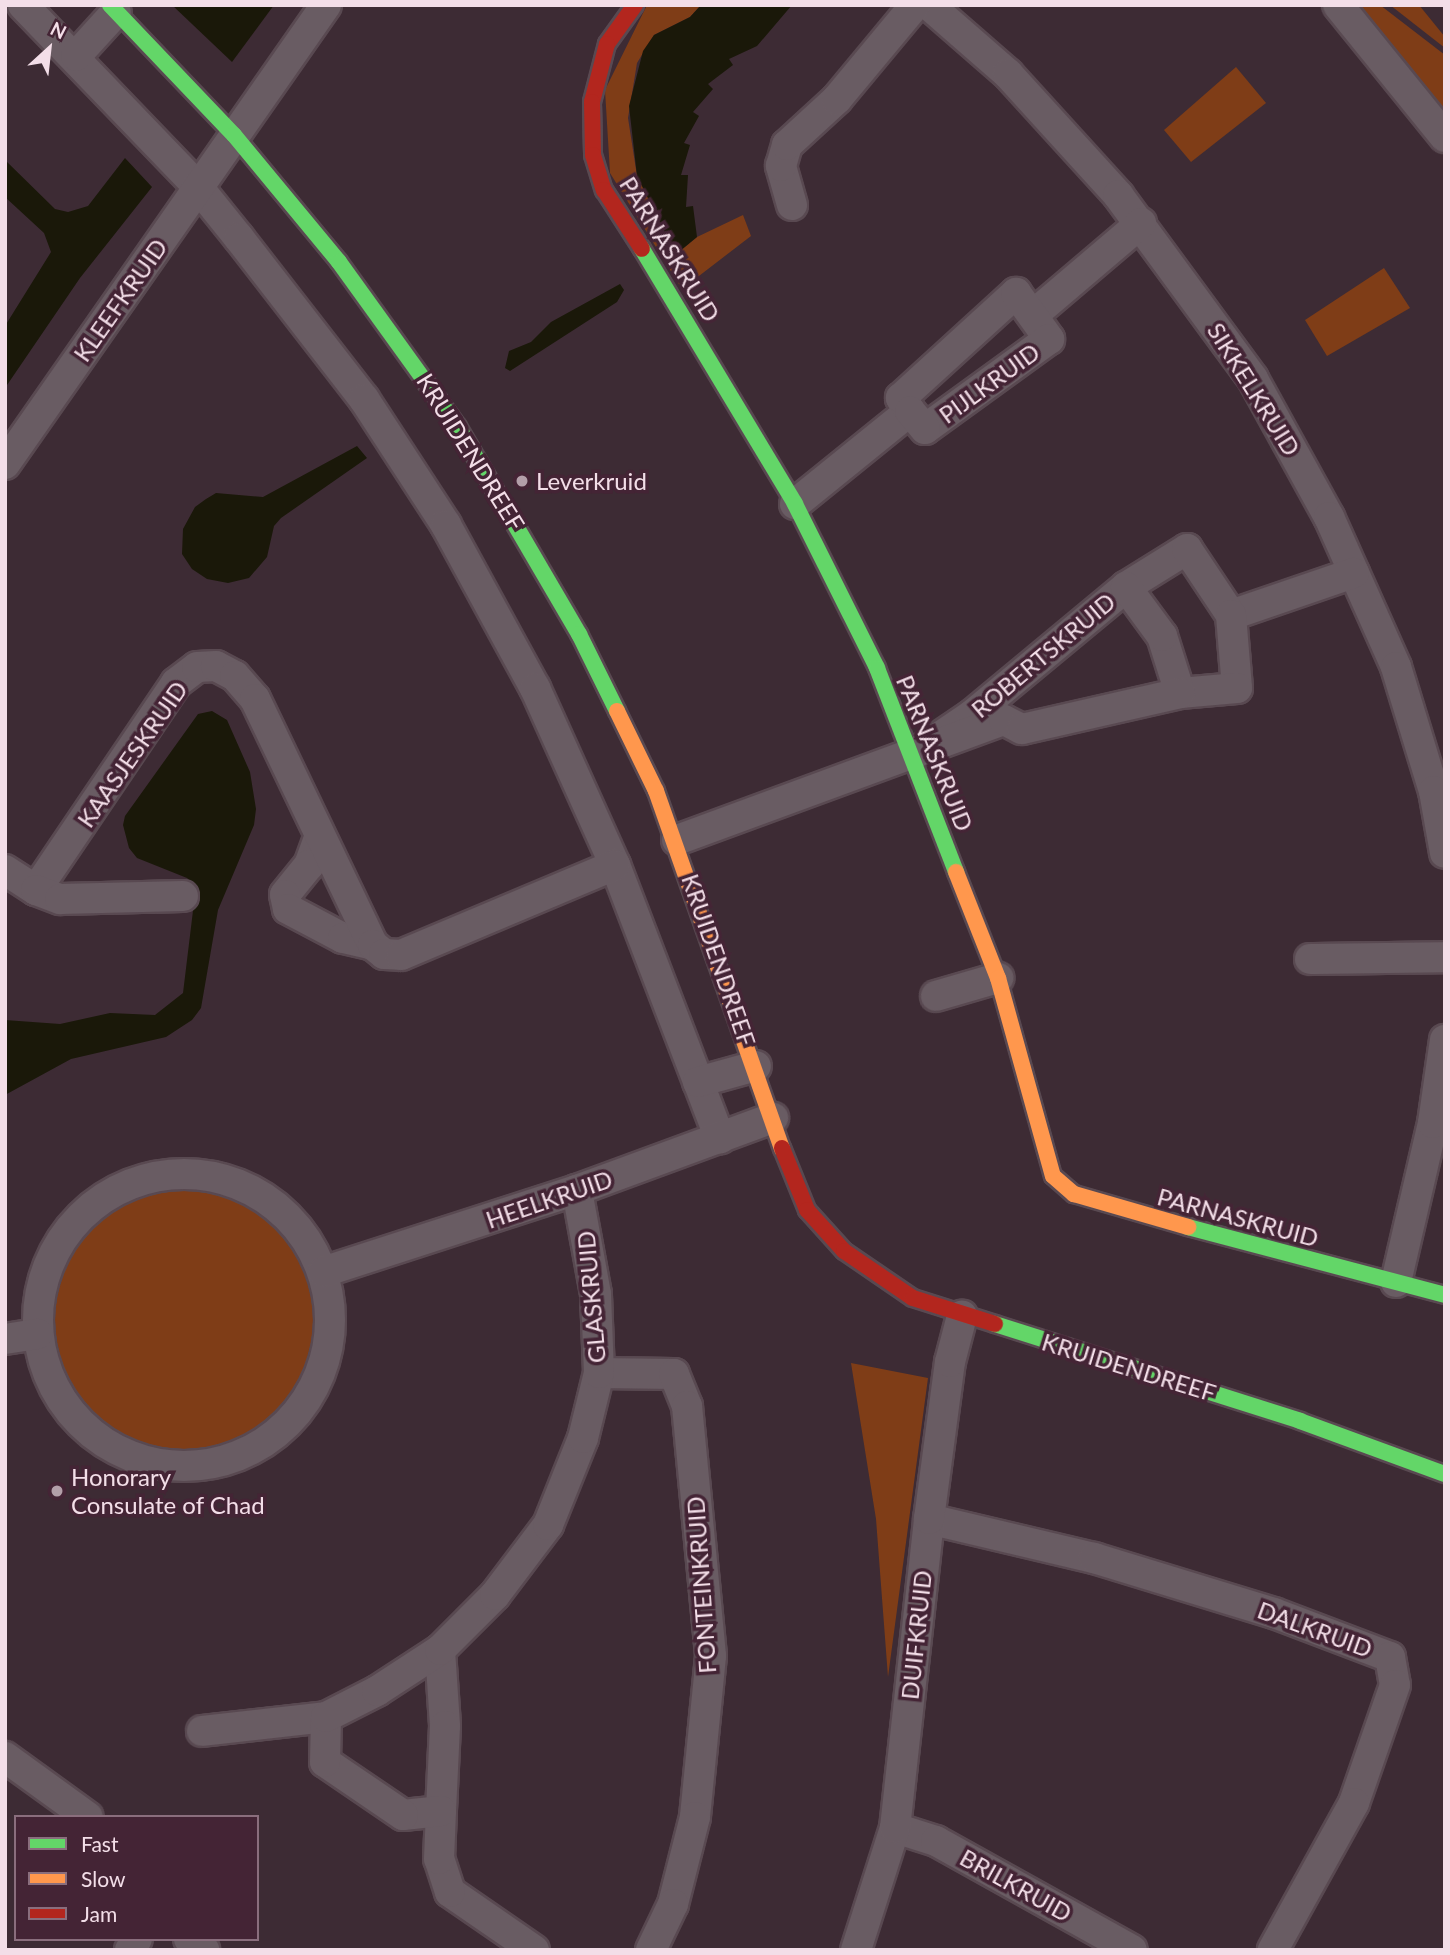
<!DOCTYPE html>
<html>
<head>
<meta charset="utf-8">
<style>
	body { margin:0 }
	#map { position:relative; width:1450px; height:1955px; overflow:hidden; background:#3d2b34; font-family:Lato,sans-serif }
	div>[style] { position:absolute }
	.green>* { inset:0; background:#7f3d17 }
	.round { border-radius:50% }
	.water>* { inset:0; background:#1a1809 }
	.roads { filter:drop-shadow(2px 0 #594951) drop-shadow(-2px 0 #594951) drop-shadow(0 2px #594951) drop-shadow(0 -2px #594951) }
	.street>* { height:30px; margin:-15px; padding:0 15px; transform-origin:15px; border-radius:15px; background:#695c63 }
	.street>.ring { margin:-15px; padding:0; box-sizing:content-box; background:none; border:30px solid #695c63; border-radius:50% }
	.fast>* { height:16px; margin:-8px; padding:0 8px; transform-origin:8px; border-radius:8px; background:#63d668 }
	.slow>* { height:16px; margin:-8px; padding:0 8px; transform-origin:8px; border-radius:8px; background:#ff974d }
	.jam>* { height:16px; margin:-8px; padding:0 8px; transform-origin:8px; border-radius:8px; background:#b3261e }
	.dots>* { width:19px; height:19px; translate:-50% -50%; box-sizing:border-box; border:4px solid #442435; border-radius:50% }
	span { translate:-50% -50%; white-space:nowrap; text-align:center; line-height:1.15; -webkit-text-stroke:7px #442435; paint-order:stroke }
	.street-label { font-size:24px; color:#f3dee8 }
	.poi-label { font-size:24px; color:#f3dee8 }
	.left { translate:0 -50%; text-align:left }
	.frame { position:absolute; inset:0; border:7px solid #f3dee8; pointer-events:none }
	.legend { position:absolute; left:14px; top:1815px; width:245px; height:126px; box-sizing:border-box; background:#442435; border:2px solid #8a6e7d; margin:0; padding:9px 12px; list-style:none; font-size:21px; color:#f3dee8 }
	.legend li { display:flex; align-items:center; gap:14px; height:35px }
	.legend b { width:35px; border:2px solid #8a6e7d }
	.north { position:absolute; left:14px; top:14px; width:70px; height:70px; -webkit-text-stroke:5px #442435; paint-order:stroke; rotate:27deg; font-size:19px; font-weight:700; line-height:28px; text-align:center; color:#f3dee8 }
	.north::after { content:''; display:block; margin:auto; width:24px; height:32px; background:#f3dee8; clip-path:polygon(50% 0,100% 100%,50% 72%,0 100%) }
</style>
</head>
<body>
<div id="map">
	<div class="green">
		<div style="clip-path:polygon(647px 5px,701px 5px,690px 17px,654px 35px,637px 63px,628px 118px,637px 176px,651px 200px,655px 220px,667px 244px,680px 251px,697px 237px,743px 215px,751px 236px,682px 289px,610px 173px,605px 90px)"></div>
		<div style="clip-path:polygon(1350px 5px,1380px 5px,1445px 55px,1445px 125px)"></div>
		<div style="clip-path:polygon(1390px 5px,1419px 5px,1445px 37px,1445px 48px)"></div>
		<div style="clip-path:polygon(1236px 67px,1266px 103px,1191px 162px,1164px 130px)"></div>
		<div style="clip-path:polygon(1384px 268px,1410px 308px,1327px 356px,1305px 320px)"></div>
		<div class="round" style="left:50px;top:1185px;width:268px;height:268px"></div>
		<div style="clip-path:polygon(851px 1363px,928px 1378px,888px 1677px,876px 1519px)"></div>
	</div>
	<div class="water">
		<div style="clip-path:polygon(172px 5px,274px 5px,232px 62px)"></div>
		<div style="clip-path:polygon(701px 5px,792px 5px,757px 46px,729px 59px,733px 65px,708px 84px,713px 89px,693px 112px,699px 116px,684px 143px,690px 145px,681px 175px,688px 175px,686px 207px,693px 206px,697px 237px,680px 251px,669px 254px,667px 237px,637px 176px,629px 106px,643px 51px,654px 35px,690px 17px)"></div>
		<div style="clip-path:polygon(125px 158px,152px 187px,80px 278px,5px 388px,5px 326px,51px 252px,44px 233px,5px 197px,5px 160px,55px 209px,68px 212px,88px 206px)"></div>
		<div style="clip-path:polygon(620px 284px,624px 290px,617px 302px,510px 371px,505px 368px,509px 351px,531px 342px,551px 322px)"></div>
		<div style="clip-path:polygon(357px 446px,367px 458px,281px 518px,274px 526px,267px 557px,249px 578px,228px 583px,207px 579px,192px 569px,182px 554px,183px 529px,195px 507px,206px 499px,216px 493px,263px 497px)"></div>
		<div style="clip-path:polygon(212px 711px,227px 720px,250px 772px,256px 809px,254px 825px,218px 910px,201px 1008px,192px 1020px,166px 1037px,71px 1059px,5px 1095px,5px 1020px,60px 1024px,110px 1013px,155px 1015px,183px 993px,196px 886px,187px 878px,137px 858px,129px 848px,123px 825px,125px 816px,198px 714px)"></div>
	</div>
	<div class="roads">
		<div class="street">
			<div style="left:23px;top:5px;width:252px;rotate:46.1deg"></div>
			<div style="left:198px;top:187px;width:65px;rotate:51.2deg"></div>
			<div style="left:239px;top:238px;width:204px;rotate:52.2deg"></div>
			<div style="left:364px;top:399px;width:150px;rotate:56.9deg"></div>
			<div style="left:446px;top:525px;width:186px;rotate:61.4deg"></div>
			<div style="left:535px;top:688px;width:194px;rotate:65.7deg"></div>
			<div style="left:615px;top:865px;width:293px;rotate:69deg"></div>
			<div style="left:929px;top:5px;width:105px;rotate:41.1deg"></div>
			<div style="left:1008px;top:74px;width:164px;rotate:47.7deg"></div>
			<div style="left:1118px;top:195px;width:228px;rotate:53.7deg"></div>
			<div style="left:1253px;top:379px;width:158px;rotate:61.2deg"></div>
			<div style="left:1329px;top:517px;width:164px;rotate:65.9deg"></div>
			<div style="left:1396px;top:667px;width:130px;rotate:73deg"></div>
			<div style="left:1434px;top:791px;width:63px;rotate:79.9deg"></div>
			<div style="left:1338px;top:5px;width:170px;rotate:51deg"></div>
			<div style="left:76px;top:56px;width:59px;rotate:-47.7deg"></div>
			<div style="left:792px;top:205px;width:41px;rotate:-105.8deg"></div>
			<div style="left:781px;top:166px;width:22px;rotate:-74deg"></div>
			<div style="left:787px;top:145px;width:68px;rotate:-42.6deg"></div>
			<div style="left:837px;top:99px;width:122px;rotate:-50.3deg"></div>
			<div style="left:1033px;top:315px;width:142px;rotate:-40.4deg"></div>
			<div style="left:5px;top:464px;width:560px;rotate:-55.03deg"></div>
			<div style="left:795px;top:504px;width:148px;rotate:-39deg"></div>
			<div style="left:910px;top:411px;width:16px;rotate:-125deg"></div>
			<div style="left:901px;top:398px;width:156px;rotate:-42.4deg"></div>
			<div style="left:1016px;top:293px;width:57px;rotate:54.3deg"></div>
			<div style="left:1049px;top:339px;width:153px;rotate:144deg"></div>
			<div style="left:925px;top:429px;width:23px;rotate:-130deg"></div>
			<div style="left:1231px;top:615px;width:130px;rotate:-18.9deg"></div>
			<div style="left:913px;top:755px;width:71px;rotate:-34.1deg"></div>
			<div style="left:972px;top:715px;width:200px;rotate:-39.7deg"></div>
			<div style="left:1126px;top:587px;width:72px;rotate:-31.9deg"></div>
			<div style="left:1187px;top:549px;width:79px;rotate:56.3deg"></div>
			<div style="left:1231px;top:615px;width:73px;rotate:85.3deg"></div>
			<div style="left:1237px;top:688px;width:57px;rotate:175deg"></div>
			<div style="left:1180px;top:693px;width:60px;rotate:-107.5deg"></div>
			<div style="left:1162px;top:636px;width:61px;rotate:-126.3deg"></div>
			<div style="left:319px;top:838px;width:29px;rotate:110deg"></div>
			<div style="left:309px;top:865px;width:38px;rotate:129deg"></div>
			<div style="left:285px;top:895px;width:14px;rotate:78deg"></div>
			<div style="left:288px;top:909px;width:62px;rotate:27.8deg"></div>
			<div style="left:343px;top:938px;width:31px;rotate:13deg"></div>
			<div style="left:677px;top:840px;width:348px;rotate:-20.2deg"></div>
			<div style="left:1004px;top:720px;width:20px;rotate:27deg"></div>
			<div style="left:1022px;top:729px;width:162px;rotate:-12.8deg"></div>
			<div style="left:5px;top:870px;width:37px;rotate:33deg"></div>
			<div style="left:36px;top:890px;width:250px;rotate:-55.9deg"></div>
			<div style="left:176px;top:683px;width:26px;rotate:-37deg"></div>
			<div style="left:197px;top:667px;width:19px;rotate:-3deg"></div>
			<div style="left:216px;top:666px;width:21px;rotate:28deg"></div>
			<div style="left:235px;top:676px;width:30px;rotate:49deg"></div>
			<div style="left:255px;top:699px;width:273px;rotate:64.4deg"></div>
			<div style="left:373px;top:945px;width:14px;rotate:39deg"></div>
			<div style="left:384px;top:954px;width:17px;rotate:3deg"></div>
			<div style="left:401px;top:955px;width:232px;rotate:-22.8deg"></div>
			<div style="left:36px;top:890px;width:26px;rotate:21deg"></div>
			<div style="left:60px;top:899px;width:123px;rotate:-1.4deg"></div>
			<div style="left:1310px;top:959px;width:135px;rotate:-0.8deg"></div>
			<div style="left:936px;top:996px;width:65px;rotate:-16.2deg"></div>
			<div style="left:698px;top:1082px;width:60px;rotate:-15.4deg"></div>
			<div class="ring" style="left:38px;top:1174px;width:262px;height:262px"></div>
			<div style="left:323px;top:1272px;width:267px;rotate:-17.9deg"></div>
			<div style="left:577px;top:1190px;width:209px;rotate:-20.2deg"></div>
			<div style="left:1396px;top:1282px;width:163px;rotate:-76.9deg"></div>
			<div style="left:1433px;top:1123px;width:84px;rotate:-81.8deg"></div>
			<div style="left:5px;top:1339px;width:33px;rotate:-9deg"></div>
			<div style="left:599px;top:1373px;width:75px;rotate:0.8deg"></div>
			<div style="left:674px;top:1374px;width:35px;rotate:68deg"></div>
			<div style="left:687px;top:1406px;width:251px;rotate:84.5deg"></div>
			<div style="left:711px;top:1656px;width:162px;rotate:95.7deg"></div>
			<div style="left:695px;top:1817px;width:90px;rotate:104.2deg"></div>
			<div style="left:673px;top:1904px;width:51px;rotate:115.6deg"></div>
			<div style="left:929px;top:1519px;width:170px;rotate:13.3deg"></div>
			<div style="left:1094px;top:1558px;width:188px;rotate:17deg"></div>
			<div style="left:1274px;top:1613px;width:124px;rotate:20.8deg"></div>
			<div style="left:1390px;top:1657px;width:28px;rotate:80deg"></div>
			<div style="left:1395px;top:1685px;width:125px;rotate:109.2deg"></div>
			<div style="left:1354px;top:1803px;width:168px;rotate:118.9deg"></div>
			<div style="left:440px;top:1650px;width:76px;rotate:86.2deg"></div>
			<div style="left:445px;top:1726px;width:85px;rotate:92.7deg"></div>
			<div style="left:202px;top:1731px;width:125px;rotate:-6.4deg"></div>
			<div style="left:5px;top:1757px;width:102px;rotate:35.9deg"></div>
			<div style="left:895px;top:1828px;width:43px;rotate:17.6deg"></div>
			<div style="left:936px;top:1841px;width:224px;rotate:29.1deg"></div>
			<div style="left:189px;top:1939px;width:19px;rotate:36deg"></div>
			<div style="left:130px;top:1950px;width:13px;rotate:-58deg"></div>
			<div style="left:534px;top:1950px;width:102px;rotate:-145.4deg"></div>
			<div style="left:450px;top:1892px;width:35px;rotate:-108deg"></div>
			<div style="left:439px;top:1859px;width:48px;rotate:-87.6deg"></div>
			<div style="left:441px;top:1811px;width:38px;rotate:174deg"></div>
			<div style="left:403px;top:1815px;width:94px;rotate:-145.8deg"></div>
			<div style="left:325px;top:1762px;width:45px;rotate:-88.7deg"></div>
			<div style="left:326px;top:1717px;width:57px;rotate:-27deg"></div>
			<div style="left:377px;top:1691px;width:75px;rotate:-33.1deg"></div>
			<div style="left:440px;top:1650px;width:78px;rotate:-45deg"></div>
			<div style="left:495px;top:1595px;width:88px;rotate:-52.9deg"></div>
			<div style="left:548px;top:1525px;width:94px;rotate:-68.1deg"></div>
			<div style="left:583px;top:1438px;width:67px;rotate:-76.2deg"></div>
			<div style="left:599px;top:1373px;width:79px;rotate:-92.2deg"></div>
			<div style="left:596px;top:1294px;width:106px;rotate:-100.4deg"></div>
			<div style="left:856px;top:1950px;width:128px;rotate:-72.3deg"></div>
			<div style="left:895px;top:1828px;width:311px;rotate:-83.7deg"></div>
			<div style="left:929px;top:1519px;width:158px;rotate:-82.4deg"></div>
			<div style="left:950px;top:1362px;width:48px;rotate:-75.4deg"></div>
		</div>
		<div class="fast">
			<div style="left:110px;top:5px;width:180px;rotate:46.4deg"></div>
			<div style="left:234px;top:135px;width:165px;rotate:50.4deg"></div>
			<div style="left:339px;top:262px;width:203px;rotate:54.2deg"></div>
			<div style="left:458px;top:427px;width:240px;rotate:59.7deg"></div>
			<div style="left:579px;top:634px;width:86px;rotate:63.7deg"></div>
			<div style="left:642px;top:249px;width:297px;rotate:59deg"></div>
			<div style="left:795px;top:504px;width:183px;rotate:63.4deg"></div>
			<div style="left:877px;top:668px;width:219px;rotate:68.8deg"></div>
			<div style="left:1188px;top:1227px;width:266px;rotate:14.8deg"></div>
			<div style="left:995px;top:1324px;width:320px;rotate:17.6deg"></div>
			<div style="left:1300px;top:1421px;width:154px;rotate:20.1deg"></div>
		</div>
		<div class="slow">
			<div style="left:617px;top:711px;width:89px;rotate:64deg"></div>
			<div style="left:656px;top:791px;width:379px;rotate:70.6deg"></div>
			<div style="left:956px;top:872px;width:114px;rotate:68.4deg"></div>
			<div style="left:998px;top:978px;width:205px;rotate:74.5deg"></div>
			<div style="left:1053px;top:1176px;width:28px;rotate:41deg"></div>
			<div style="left:1074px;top:1194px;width:119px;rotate:16.1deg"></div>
		</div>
		<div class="jam">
			<div style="left:635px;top:5px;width:48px;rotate:125.7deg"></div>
			<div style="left:607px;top:44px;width:60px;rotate:104.5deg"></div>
			<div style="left:592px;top:102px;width:53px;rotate:88.9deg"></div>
			<div style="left:593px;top:155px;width:37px;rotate:73deg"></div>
			<div style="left:604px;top:190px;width:70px;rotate:57.2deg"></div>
			<div style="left:782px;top:1148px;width:67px;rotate:68deg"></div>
			<div style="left:807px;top:1210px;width:55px;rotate:47.9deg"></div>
			<div style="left:844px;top:1251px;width:83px;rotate:34.3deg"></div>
			<div style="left:913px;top:1298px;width:86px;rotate:17.6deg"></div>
		</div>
	</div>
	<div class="dots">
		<div style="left:522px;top:481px;background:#b39fa9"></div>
		<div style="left:57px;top:1491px;background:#b39fa9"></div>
	</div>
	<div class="street-label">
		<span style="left:670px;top:249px;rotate:58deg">PARNASKRUID</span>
		<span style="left:120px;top:300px;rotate:-55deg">KLEEFKRUID</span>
		<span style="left:989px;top:383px;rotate:-36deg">PIJLKRUID</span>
		<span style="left:1254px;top:389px;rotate:58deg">SIKKELKRUID</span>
		<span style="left:471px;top:452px;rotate:58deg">KRUIDENDREEF</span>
		<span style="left:1043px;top:655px;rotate:-40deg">ROBERTSKRUID</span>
		<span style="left:935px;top:753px;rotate:68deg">PARNASKRUID</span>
		<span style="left:132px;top:754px;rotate:-55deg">KAASJESKRUID</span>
		<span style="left:719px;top:960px;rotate:71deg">KRUIDENDREEF</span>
		<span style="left:549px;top:1199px;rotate:-19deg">HEELKRUID</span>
		<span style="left:1238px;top:1217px;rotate:15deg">PARNASKRUID</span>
		<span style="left:591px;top:1297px;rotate:-95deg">GLASKRUID</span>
		<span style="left:1129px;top:1367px;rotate:17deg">KRUIDENDREEF</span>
		<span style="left:701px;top:1585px;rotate:-94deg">FONTEINKRUID</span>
		<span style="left:1315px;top:1629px;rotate:20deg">DALKRUID</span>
		<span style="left:916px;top:1635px;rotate:-84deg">DUIFKRUID</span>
		<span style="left:1016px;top:1885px;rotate:29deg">BRILKRUID</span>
	</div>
	<div class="poi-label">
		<span class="left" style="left:536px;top:481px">Leverkruid</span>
		<span class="left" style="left:71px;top:1491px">Honorary<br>Consulate of Chad</span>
	</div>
	<div class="frame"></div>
	<ul class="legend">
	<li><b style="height:9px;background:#63d668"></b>Fast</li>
	<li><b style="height:9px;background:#ff974d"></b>Slow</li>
	<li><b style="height:9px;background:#b3261e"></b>Jam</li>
	</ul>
	<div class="north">N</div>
</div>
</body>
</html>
